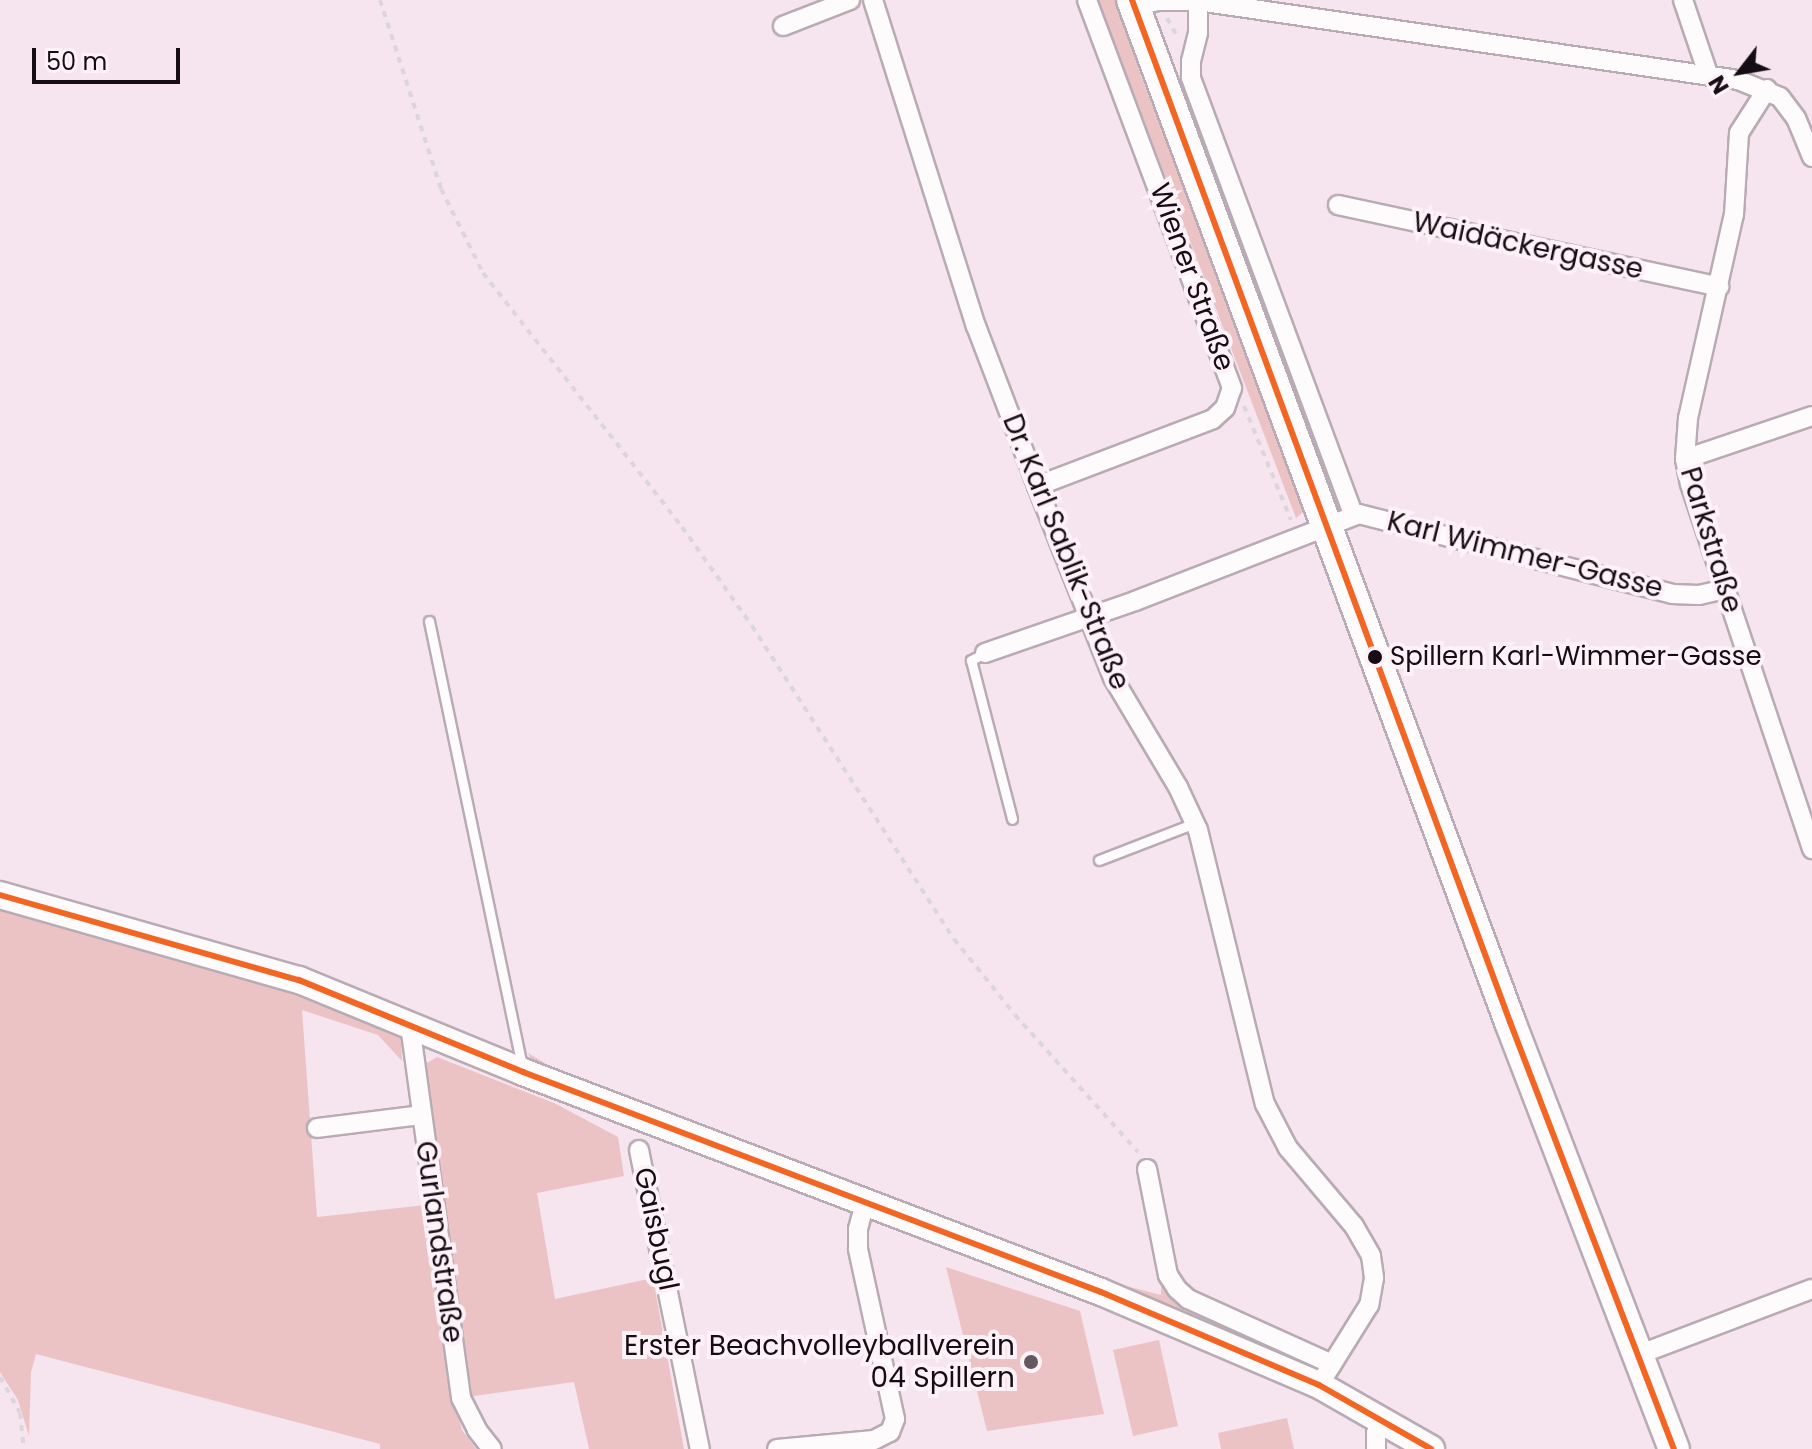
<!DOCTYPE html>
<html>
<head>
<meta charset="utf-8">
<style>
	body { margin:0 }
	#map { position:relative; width:1812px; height:1449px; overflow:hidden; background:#f6e4ef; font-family:Poppins,sans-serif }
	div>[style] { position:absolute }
	.green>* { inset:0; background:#ebc3c5 }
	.path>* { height:4px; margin-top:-2px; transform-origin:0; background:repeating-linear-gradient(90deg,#dcd6da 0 6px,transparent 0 12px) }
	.roads { filter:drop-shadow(2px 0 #b8abb3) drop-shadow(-2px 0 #b8abb3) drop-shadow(0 2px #b8abb3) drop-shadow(0 -2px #b8abb3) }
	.service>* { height:9px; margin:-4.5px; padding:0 4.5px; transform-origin:4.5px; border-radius:4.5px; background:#fefbfd }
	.minor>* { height:18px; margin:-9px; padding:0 9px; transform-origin:9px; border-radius:9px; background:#fefbfd }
	.secondary>* { height:26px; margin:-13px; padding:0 13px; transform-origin:13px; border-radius:13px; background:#fefbfd }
	.primary>* { height:30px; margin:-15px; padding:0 15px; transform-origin:15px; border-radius:15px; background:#fefbfd }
	.bus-1>* { height:6px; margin:-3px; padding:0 3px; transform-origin:3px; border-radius:3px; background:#f26522 }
	.dots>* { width:22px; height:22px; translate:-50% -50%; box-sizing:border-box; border:4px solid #fef1f8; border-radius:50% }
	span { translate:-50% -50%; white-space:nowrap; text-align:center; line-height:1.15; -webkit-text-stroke:8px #fef1f8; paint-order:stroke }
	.bus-label { font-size:26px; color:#160c13 }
	.left { translate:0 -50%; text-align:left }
	.street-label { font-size:28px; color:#160c13 }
	.poi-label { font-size:28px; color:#160c13 }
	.right { translate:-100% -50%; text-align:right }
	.north { position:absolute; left:1700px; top:32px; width:80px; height:80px; -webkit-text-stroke:6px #fef1f8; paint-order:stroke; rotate:239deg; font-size:22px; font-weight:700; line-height:32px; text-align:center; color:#160c13 }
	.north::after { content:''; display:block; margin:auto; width:28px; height:36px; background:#160c13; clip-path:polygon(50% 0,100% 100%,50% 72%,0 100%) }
	.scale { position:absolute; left:32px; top:48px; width:148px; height:36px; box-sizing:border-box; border:4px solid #160c13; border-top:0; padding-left:10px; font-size:24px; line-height:28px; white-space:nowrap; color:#160c13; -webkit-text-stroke:6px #fef1f8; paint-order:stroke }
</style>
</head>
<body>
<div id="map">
	<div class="green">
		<div style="clip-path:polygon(1098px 0,1116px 0,1141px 76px,1298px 488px,1304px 511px,1296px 518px)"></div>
		<div style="clip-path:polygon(0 905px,261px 978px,395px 1030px,401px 1038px,402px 1061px,378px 1035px,302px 1010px,317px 1217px,426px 1205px,455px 1402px,462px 1430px,476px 1449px,380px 1449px,380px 1444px,36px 1354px,31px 1372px,29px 1436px,18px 1400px,0 1372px)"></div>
		<div style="clip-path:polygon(528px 1053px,553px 1068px,1107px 1281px,1161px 1295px,1161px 1271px,1175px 1300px,1306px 1360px,1308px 1365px,533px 1064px)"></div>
		<div style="clip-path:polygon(437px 1057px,556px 1104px,618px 1137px,624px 1176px,537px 1193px,555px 1299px,653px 1278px,684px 1449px,589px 1449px,574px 1382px,474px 1396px,466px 1393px,427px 1082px,427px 1063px)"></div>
		<div style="clip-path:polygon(946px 1267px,1080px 1311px,1104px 1414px,987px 1431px)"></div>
		<div style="clip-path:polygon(1159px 1340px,1178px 1426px,1133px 1436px,1113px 1350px)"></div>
		<div style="clip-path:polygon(1287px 1418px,1294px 1449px,1221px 1449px,1218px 1433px)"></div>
	</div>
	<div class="path">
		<div style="left:380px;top:0;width:199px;rotate:72.1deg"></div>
		<div style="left:441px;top:189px;width:94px;rotate:63.4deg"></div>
		<div style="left:483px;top:273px;width:323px;rotate:51.9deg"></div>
		<div style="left:682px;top:527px;width:121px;rotate:54.7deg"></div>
		<div style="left:752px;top:626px;width:373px;rotate:57.2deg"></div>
		<div style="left:954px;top:939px;width:97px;rotate:51.2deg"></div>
		<div style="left:1015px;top:1015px;width:184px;rotate:48.1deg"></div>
		<div style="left:1167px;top:18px;width:23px;rotate:61deg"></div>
		<div style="left:1244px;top:406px;width:123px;rotate:67.6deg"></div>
		<div style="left:0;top:1377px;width:41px;rotate:60.9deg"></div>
		<div style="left:20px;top:1413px;width:36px;rotate:84deg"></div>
	</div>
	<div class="roads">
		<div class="service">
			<div style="left:429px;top:621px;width:457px;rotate:78.2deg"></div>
			<div style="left:985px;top:653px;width:16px;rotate:153deg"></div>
			<div style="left:971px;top:660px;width:164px;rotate:75.5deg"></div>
			<div style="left:1099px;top:860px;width:103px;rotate:-21.1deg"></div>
		</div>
		<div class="minor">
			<div style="left:873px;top:0;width:342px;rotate:72.5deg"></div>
			<div style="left:976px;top:326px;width:171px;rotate:69.1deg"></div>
			<div style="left:1037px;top:486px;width:206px;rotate:68.4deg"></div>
			<div style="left:1113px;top:678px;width:127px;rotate:59.2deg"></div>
			<div style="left:1178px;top:787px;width:47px;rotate:65.1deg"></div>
			<div style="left:1198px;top:830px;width:282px;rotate:76.3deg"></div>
			<div style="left:1265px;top:1104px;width:50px;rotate:62.4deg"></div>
			<div style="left:1288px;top:1148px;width:102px;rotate:49.8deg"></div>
			<div style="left:1354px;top:1226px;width:34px;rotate:60deg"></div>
			<div style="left:1371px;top:1256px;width:22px;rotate:82deg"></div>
			<div style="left:1374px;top:1278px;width:27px;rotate:100deg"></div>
			<div style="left:1369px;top:1305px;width:94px;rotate:122deg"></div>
			<div style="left:1683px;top:0;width:78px;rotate:71.3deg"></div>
			<div style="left:1198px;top:1px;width:32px;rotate:90deg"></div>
			<div style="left:1198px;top:33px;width:29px;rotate:104deg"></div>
			<div style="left:1191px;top:61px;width:17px;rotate:90deg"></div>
			<div style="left:1191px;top:78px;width:465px;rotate:69.6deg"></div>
			<div style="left:1135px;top:6px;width:24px;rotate:-12deg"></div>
			<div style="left:1158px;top:1px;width:40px"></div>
			<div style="left:1198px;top:1px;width:546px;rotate:8.32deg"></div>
			<div style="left:1738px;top:80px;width:45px;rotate:22deg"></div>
			<div style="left:1780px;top:97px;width:26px;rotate:53deg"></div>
			<div style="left:1796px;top:118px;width:42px;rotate:67.7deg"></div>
			<div style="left:783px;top:26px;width:72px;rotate:-21.2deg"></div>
			<div style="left:1767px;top:89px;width:52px;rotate:122.5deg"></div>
			<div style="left:1739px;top:133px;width:81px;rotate:93.5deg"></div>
			<div style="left:1734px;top:214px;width:209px;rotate:102.7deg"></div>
			<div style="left:1688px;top:418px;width:41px;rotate:94.2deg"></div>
			<div style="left:1685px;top:459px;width:25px;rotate:79deg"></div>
			<div style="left:1690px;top:484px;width:385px;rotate:71.5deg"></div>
			<div style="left:1338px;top:205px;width:390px;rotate:12.1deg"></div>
			<div style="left:1685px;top:459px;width:134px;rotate:-18.7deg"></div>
			<div style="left:1037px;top:486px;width:188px;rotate:-20.8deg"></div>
			<div style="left:1213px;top:419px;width:16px;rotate:-43deg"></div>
			<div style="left:1225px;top:408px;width:21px;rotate:-71deg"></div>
			<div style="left:1232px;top:388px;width:414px;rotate:-110.5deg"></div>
			<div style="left:985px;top:653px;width:159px;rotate:-19.1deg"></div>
			<div style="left:1135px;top:601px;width:240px;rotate:-21.2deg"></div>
			<div style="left:1359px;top:514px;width:323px;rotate:14.3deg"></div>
			<div style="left:1672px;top:594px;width:27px;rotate:2deg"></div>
			<div style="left:1699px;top:595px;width:27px;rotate:-13deg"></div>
			<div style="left:410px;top:1025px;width:376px;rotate:82.2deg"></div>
			<div style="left:461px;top:1398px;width:36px;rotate:63deg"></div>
			<div style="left:477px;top:1430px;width:24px;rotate:52deg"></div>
			<div style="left:317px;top:1128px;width:105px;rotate:-7.1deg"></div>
			<div style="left:639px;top:1150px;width:305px;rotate:78.5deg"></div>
			<div style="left:1147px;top:1169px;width:108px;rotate:78.8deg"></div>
			<div style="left:1168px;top:1275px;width:17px;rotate:57deg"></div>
			<div style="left:1177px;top:1289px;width:15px;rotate:42deg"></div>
			<div style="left:1188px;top:1299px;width:158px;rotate:24.3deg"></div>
			<div style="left:1638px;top:1355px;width:186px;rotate:-20.8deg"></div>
			<div style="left:777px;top:1449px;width:97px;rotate:-5.3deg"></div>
			<div style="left:874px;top:1440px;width:18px;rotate:-27deg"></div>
			<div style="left:890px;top:1432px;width:14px;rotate:-69deg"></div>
			<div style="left:895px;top:1419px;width:174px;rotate:-102.3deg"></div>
			<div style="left:858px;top:1249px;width:20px;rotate:-90deg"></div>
			<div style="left:858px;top:1229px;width:27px;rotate:-75deg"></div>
			<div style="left:1376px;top:1449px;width:16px;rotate:-90deg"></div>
			<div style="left:1376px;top:1433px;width:16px;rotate:-63deg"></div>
		</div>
		<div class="secondary">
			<div style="left:0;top:895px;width:311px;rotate:15.9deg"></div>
			<div style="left:299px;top:980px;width:242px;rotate:22.3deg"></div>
			<div style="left:523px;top:1072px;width:618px;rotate:20.84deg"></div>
			<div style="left:1101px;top:1292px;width:237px;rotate:23.1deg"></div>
			<div style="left:1319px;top:1385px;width:129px;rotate:29.7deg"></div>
		</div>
		<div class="primary">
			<div style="left:1132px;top:0;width:1090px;rotate:69.7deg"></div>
			<div style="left:1510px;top:1022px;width:457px;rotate:69deg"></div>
		</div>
	</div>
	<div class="bus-1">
		<div style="left:1132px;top:0;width:1090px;rotate:69.7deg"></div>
		<div style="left:1510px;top:1022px;width:457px;rotate:69deg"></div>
		<div style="left:0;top:895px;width:311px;rotate:15.9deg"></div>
		<div style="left:299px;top:980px;width:242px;rotate:22.3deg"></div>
		<div style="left:523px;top:1072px;width:618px;rotate:20.84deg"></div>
		<div style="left:1101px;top:1292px;width:237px;rotate:23.1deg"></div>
		<div style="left:1319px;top:1385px;width:129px;rotate:29.7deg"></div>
	</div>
	<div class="dots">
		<div style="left:1375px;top:657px;background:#160c13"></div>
		<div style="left:1031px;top:1362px;background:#645860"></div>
	</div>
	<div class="bus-label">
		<span class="left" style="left:1390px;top:657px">Spillern Karl-Wimmer-Gasse</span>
	</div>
	<div class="street-label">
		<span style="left:1528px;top:246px;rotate:12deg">Waidäckergasse</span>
		<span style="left:1192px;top:277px;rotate:70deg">Wiener Straße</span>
		<span style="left:1711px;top:540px;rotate:73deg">Parkstraße</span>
		<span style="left:1066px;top:552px;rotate:68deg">Dr. Karl Sablik-Straße</span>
		<span style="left:1525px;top:555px;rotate:14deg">Karl Wimmer-Gasse</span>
		<span style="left:656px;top:1229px;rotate:78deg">Gaisbugl</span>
		<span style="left:439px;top:1242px;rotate:82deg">Gurlandstraße</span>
	</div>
	<div class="poi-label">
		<span class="right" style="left:1015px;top:1362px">Erster Beachvolleyballverein<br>04 Spillern</span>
	</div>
	<div class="north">N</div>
	<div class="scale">50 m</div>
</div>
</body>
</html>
